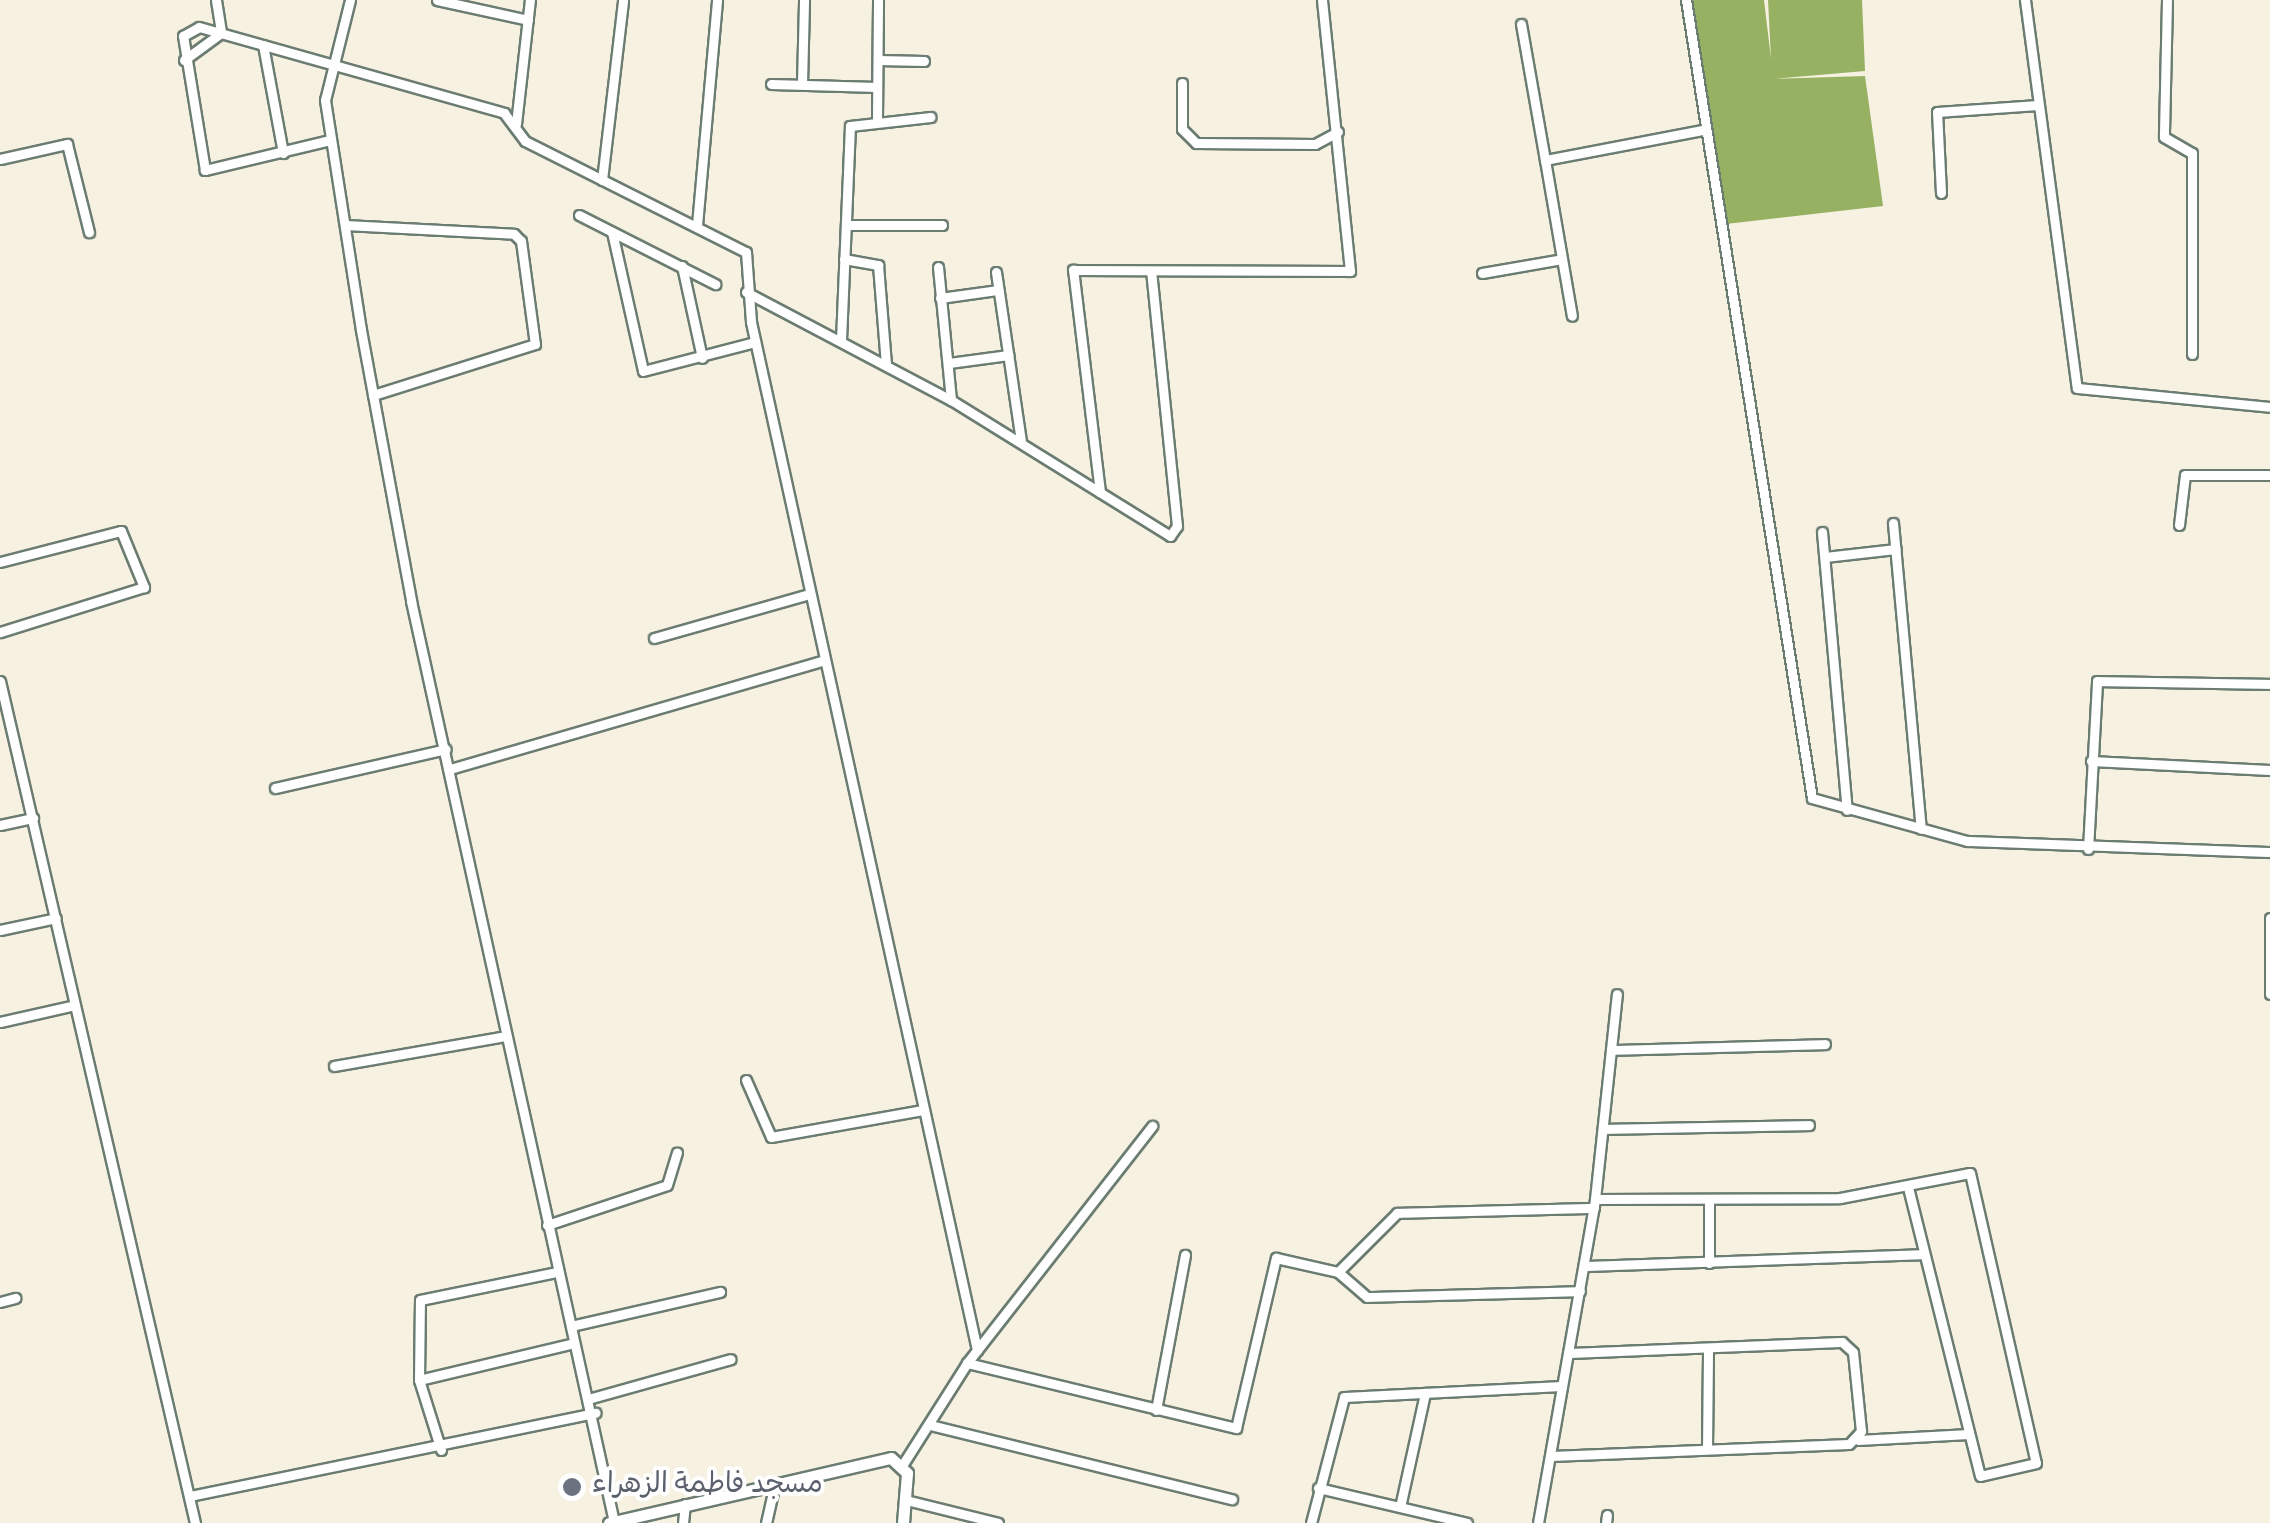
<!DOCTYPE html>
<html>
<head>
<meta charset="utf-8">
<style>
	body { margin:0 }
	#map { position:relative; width:2270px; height:1523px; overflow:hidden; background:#f7f1e2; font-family:"Gochi Hand","Playpen Sans Arabic",sans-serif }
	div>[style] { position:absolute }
	.forest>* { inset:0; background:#97b162 }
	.roads { filter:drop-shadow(2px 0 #6b7c71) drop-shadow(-2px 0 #6b7c71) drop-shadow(0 2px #6b7c71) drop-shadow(0 -2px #6b7c71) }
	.minor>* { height:9px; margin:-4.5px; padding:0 4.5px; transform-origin:4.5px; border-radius:4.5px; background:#fff }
	.tertiary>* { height:11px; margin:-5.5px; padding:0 5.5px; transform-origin:5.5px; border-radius:5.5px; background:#fff }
	.dots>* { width:28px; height:28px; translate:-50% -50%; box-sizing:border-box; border:5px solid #fff; border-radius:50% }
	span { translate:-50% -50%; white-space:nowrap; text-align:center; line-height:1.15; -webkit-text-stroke:8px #fff; paint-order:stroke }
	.worship-label { font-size:28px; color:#5b616d }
	.left { translate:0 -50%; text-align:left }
</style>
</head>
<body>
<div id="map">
	<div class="forest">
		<div style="clip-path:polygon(1693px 0,1764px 0,1771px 59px,1768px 0,1862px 0,1865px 71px,1773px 79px,1865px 76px,1883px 206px,1726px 224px)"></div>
	</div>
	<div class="roads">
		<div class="minor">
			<div style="left:216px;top:0;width:33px;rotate:81deg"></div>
			<div style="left:350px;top:0;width:103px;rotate:104deg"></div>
			<div style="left:325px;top:100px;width:233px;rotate:81.1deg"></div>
			<div style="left:361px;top:330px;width:276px;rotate:79.5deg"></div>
			<div style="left:411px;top:601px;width:943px;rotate:77.57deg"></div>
			<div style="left:437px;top:0;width:93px;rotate:12.4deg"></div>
			<div style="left:1686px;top:0;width:808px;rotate:81.03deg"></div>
			<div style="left:1812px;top:798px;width:161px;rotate:15.5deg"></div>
			<div style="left:1967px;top:841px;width:303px;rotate:2.1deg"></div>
			<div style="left:2025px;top:0;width:391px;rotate:82.4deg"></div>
			<div style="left:2077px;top:388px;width:194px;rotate:5.6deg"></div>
			<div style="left:2167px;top:0;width:137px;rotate:91.3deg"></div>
			<div style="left:2164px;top:137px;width:32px;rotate:30deg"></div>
			<div style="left:2192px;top:153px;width:201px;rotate:90deg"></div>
			<div style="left:1521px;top:24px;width:138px;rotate:80deg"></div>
			<div style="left:1545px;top:160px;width:161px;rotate:-10.8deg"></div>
			<div style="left:263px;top:45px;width:110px;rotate:79.5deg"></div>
			<div style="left:184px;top:60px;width:46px;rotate:-36.1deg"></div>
			<div style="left:878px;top:60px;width:46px;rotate:1.2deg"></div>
			<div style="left:1182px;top:83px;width:46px;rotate:90deg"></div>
			<div style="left:1182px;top:129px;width:20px;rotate:45deg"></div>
			<div style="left:1196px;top:143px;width:119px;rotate:0.5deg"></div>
			<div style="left:1315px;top:144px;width:26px;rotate:-28deg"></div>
			<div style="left:771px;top:84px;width:106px;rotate:1.6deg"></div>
			<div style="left:802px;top:84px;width:84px;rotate:-88.6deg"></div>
			<div style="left:877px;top:118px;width:118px;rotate:-89.5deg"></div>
			<div style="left:516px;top:124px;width:125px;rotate:-83.6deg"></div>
			<div style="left:330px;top:140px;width:129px;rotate:166.5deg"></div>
			<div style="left:205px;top:170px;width:136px;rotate:-99.3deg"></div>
			<div style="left:183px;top:36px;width:18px;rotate:-29deg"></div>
			<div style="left:199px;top:27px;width:317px;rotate:15.7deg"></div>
			<div style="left:504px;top:113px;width:35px;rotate:53deg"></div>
			<div style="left:525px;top:141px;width:247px;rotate:26.7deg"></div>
			<div style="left:746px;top:252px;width:70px;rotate:85.9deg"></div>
			<div style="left:751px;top:322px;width:1053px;rotate:77.6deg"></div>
			<div style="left:0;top:159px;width:69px;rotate:-12.6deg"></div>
			<div style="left:67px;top:144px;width:91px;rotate:76deg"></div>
			<div style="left:1545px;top:160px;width:158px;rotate:80.2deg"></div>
			<div style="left:602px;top:180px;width:181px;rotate:-83.3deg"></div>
			<div style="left:1941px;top:193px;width:81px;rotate:-92.8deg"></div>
			<div style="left:1937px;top:112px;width:101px;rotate:-4deg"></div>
			<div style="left:579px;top:215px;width:153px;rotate:26.9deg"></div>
			<div style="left:345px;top:225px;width:169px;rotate:3deg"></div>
			<div style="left:514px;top:234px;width:10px;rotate:45deg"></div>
			<div style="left:521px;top:241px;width:104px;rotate:82.3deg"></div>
			<div style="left:535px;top:344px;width:170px;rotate:162.5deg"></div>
			<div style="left:697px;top:225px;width:226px;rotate:-84.9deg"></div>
			<div style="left:846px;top:225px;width:96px"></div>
			<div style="left:612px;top:232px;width:142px;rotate:77.4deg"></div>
			<div style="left:643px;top:371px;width:116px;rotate:-14.5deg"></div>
			<div style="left:844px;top:259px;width:35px;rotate:10deg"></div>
			<div style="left:878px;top:265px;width:99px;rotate:85.4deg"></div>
			<div style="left:682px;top:266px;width:94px;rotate:77.7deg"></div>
			<div style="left:938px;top:267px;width:134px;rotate:84.4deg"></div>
			<div style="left:996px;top:272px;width:172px;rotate:81.6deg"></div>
			<div style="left:1482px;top:273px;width:81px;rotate:-9.9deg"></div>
			<div style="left:746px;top:292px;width:232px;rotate:27.8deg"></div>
			<div style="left:951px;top:400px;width:258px;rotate:31.8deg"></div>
			<div style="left:1170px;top:536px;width:12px;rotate:-55deg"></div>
			<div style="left:1177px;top:526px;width:256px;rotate:-95.8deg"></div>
			<div style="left:940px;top:298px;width:59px;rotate:-7.9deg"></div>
			<div style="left:841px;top:340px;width:214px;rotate:-87.6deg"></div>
			<div style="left:850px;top:126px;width:81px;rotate:-6.4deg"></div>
			<div style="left:949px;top:363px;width:60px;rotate:-7.7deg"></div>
			<div style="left:1100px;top:492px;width:224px;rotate:-96.9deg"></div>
			<div style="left:1073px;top:270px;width:277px;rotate:0.2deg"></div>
			<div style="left:1350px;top:271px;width:272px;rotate:-95.9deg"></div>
			<div style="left:1893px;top:523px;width:307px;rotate:84.8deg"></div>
			<div style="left:2179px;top:525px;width:50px;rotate:-83.2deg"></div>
			<div style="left:2185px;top:475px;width:85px"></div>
			<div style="left:1822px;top:532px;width:279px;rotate:84.9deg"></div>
			<div style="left:1825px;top:557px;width:71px;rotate:-6.4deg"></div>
			<div style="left:0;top:562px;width:125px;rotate:-14.4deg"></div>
			<div style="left:121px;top:531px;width:61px;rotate:67.7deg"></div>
			<div style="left:144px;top:587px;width:151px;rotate:162.6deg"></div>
			<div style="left:654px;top:638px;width:161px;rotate:-15.8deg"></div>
			<div style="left:0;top:681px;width:864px;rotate:76.96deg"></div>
			<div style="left:2091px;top:761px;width:179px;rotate:2.9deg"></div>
			<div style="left:450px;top:769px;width:390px;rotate:-16.2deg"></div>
			<div style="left:275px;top:788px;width:175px;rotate:-12.8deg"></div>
			<div style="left:0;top:825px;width:34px;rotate:-12deg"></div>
			<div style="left:2088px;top:849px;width:168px;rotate:-86.9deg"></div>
			<div style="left:2097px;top:681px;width:173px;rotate:1deg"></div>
			<div style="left:2270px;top:918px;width:76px;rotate:90deg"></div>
			<div style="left:0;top:930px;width:57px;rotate:-12.1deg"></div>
			<div style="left:0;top:1022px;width:73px;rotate:-12.7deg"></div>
			<div style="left:1611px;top:1050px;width:214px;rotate:-1.6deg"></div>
			<div style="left:334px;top:1066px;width:175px;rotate:-9.9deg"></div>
			<div style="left:746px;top:1080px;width:62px;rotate:66.3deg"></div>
			<div style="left:771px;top:1137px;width:154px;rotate:-10.1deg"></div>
			<div style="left:1604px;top:1129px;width:205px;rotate:-1.1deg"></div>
			<div style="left:1595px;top:1199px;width:245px;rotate:-0.2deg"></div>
			<div style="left:1840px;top:1198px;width:132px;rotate:-10.9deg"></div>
			<div style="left:1970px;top:1173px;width:297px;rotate:77.2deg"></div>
			<div style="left:2036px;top:1463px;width:57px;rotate:166.9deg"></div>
			<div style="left:1980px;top:1476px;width:298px;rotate:-104deg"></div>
			<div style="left:1709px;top:1199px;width:64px;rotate:90deg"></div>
			<div style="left:547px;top:1225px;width:126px;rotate:-18.4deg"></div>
			<div style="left:667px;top:1185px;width:34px;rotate:-73deg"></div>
			<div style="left:1584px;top:1266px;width:339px;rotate:-2deg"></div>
			<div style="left:1338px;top:1272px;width:83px;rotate:-45deg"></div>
			<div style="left:1397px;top:1213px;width:197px;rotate:-1.5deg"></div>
			<div style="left:0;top:1302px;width:16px;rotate:-15deg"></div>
			<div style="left:571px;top:1326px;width:153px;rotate:-12.9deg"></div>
			<div style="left:967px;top:1363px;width:277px;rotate:13.6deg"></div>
			<div style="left:1236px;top:1428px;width:175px;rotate:-76.8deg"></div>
			<div style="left:1276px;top:1258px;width:64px;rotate:12.7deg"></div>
			<div style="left:1338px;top:1272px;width:38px;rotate:41deg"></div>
			<div style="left:1367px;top:1297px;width:213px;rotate:-1.6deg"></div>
			<div style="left:419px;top:1380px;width:159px;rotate:-13.4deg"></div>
			<div style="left:588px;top:1399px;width:148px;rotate:-15.6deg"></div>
			<div style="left:1156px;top:1410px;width:158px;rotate:-79.4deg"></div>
			<div style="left:930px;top:1425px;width:311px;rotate:13.8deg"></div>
			<div style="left:1858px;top:1440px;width:111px;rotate:-3.1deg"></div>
			<div style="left:1707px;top:1449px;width:96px;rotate:-89.4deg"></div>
			<div style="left:441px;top:1450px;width:73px;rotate:-107.4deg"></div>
			<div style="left:419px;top:1380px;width:80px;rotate:-89.3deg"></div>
			<div style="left:420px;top:1300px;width:140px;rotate:-11.6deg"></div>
			<div style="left:1551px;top:1456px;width:298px;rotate:-2.3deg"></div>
			<div style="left:1849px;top:1444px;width:18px;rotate:-47deg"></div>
			<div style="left:1861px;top:1431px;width:79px;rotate:-95.8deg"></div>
			<div style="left:1853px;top:1352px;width:15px;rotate:-138deg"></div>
			<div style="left:1842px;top:1342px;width:274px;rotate:177.7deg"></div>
			<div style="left:903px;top:1464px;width:120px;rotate:-57.6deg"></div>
			<div style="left:967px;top:1363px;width:301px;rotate:-52deg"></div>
			<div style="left:1318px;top:1488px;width:153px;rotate:13.2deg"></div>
			<div style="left:190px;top:1496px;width:414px;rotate:-11.6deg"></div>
			<div style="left:906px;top:1500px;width:95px;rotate:14deg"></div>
			<div style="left:1400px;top:1507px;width:117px;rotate:-77.6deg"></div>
			<div style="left:683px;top:1523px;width:19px;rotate:-84deg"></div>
			<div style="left:766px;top:1523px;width:41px;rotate:-77.3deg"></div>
			<div style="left:1311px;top:1523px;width:130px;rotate:-75.3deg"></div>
			<div style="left:1344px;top:1397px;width:218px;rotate:-2.9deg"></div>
			<div style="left:1538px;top:1523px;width:329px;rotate:-80deg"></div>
			<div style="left:1595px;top:1199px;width:206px;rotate:-83.9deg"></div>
			<div style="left:1606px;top:1523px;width:8px;rotate:-83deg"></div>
		</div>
		<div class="tertiary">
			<div style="left:609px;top:1523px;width:289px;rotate:-13deg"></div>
			<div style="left:891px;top:1458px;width:22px;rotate:43deg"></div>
			<div style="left:907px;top:1473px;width:50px;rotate:94.6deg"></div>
		</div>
	</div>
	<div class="dots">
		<div style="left:572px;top:1487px;background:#6b7280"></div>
	</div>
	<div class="worship-label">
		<span class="left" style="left:592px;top:1487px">مسجد فاطمة الزهراء</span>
	</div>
</div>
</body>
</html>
